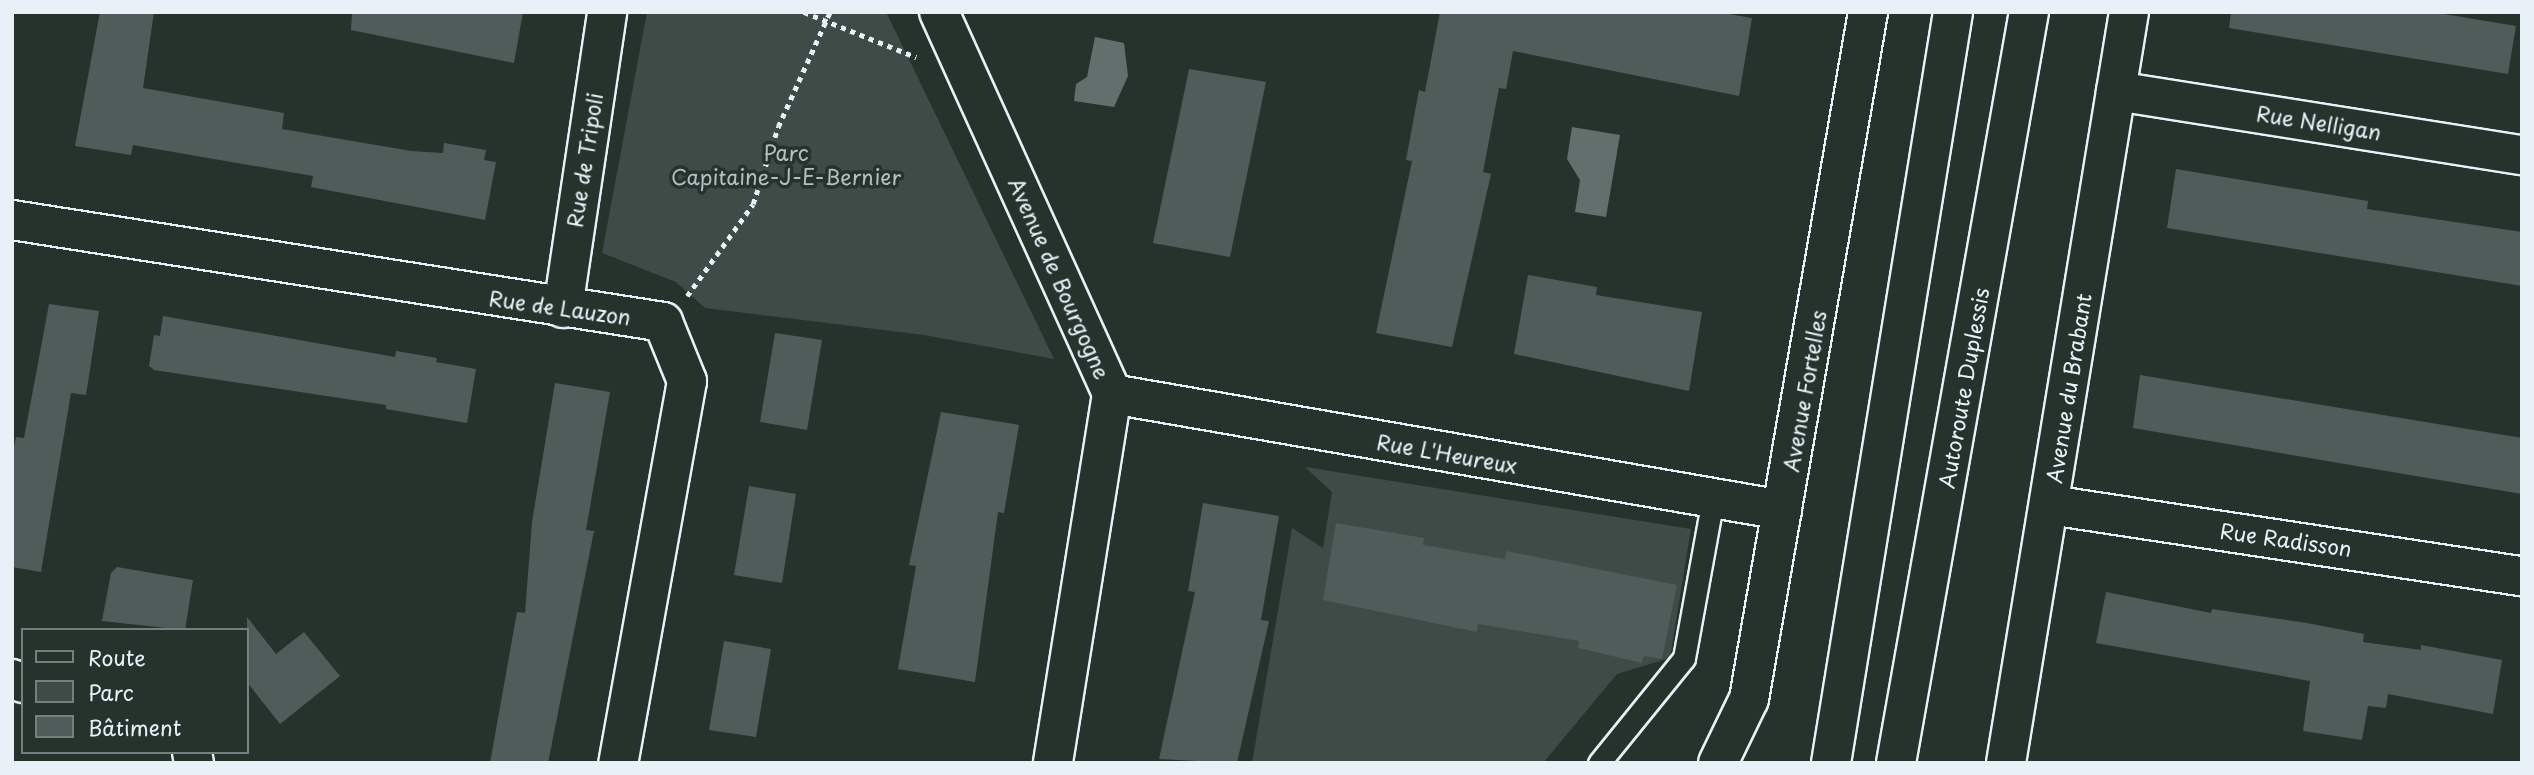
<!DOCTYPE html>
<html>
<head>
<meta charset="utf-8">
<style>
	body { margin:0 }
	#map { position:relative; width:2534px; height:775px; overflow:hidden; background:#26332d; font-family:"Playpen Sans",sans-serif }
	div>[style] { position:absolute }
	.green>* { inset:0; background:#3e4b47 }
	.water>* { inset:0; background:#636f6d }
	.building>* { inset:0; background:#505c59 }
	.path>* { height:4.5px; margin-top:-2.25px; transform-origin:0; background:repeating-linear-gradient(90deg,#e8f1f8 0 5px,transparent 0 10px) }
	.roads { filter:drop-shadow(2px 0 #e8f1f8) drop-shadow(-2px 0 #e8f1f8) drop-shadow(0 2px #e8f1f8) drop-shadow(0 -2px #e8f1f8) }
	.lane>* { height:21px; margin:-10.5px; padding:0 10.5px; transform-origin:10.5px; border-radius:10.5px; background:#26332d }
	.street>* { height:38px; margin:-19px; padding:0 19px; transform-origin:19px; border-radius:19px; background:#26332d }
	.secondary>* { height:38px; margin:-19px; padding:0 19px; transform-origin:19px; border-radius:19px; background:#26332d }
	.highway>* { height:38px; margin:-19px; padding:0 19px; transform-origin:19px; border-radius:19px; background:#26332d }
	span { translate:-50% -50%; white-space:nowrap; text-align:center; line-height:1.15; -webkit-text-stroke:7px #26332d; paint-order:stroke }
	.street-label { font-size:21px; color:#e8f1f8 }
	.park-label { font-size:21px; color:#b5bfc3 }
	.frame { position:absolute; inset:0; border:14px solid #e8f1f8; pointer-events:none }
	.legend { position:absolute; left:21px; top:628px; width:228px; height:126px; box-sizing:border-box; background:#26332d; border:2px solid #747f7e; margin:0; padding:9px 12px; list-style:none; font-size:21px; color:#e8f1f8 }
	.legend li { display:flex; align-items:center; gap:14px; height:35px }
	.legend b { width:35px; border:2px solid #747f7e }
</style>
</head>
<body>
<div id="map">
	<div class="green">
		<div style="clip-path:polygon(647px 12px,886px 12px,1054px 359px,924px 335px,705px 308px,676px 282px,602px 253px)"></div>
		<div style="clip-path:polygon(1305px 467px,1691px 529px,1670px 658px,1617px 674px,1543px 763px,1252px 763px,1292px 528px,1323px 548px,1332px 492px)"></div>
	</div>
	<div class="water">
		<div style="clip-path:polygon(1095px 37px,1124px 43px,1128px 76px,1114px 107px,1074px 101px,1076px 84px,1087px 77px)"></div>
		<div style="clip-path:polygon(1572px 127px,1620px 135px,1606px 217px,1575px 212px,1580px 180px,1567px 159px)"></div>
	</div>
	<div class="building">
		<div style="clip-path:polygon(100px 12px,154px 12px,143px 88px,284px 113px,282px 129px,411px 151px,443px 153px,444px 143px,486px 150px,484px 160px,496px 162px,485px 220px,311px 187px,313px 176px,133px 145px,131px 155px,75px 146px)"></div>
		<div style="clip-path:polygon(352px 12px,523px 12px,514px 63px,351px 30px)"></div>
		<div style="clip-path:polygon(1440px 12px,1717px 12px,1752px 18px,1739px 96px,1513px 51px,1506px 89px,1499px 88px,1483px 172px,1491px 174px,1452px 347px,1376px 333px,1412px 161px,1406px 160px,1419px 90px,1425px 92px)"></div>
		<div style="clip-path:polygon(2231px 12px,2432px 12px,2516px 26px,2508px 74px,2229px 28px)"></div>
		<div style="clip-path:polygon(1189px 69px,1266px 82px,1230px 257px,1153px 243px)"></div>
		<div style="clip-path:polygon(2176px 169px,2368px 201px,2367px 209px,2522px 232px,2522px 286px,2167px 228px)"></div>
		<div style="clip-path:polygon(1528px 275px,1597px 287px,1596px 295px,1702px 312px,1689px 391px,1514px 354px)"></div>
		<div style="clip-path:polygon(49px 304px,99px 311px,86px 395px,71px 393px,41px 572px,12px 567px,12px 457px,16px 437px,24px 438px)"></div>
		<div style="clip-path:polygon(163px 316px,395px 357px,396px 351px,437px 358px,436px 362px,476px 369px,467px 423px,386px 409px,386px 405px,154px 370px,149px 366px,154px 335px,160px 336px)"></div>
		<div style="clip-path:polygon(775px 333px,822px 340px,807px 430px,760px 422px)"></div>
		<div style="clip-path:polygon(2140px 375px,2522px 438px,2522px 494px,2133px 428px)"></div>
		<div style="clip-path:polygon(555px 383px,610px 392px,586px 530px,594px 531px,548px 763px,490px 763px,517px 612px,525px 613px,532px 522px)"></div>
		<div style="clip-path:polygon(941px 412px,1019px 425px,1004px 513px,998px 512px,975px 682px,898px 669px,916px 566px,909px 565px)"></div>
		<div style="clip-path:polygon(749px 486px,796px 494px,782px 583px,734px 575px)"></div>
		<div style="clip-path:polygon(1203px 503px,1279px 516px,1261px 620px,1269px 621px,1237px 763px,1159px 759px,1195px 592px,1188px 591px)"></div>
		<div style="clip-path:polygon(1336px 523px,1424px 538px,1423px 545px,1505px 559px,1506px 551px,1677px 585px,1662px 659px,1644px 656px,1642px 663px,1578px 648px,1579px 641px,1478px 624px,1477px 632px,1323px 600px)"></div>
		<div style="clip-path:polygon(117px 567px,193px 580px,185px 630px,102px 621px,111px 573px)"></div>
		<div style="clip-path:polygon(2106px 592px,2211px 613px,2212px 609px,2307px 623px,2364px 634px,2363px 642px,2421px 650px,2421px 645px,2502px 660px,2493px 714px,2388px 694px,2386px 708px,2368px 706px,2362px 740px,2303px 731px,2310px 681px,2096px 643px)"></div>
		<div style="clip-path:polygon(247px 617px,276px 654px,304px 632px,340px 676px,280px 724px,247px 682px)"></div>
		<div style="clip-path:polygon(724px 641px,771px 649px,756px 737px,709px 730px)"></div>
	</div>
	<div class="path">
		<div style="left:804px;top:12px;width:121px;rotate:21.9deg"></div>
		<div style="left:687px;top:296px;width:113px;rotate:-54.3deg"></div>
		<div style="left:753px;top:204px;width:81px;rotate:-72deg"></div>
		<div style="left:778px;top:127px;width:126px;rotate:-65.7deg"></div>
	</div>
	<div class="roads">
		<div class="lane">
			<div style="left:1599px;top:763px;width:135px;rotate:-51deg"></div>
			<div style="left:1684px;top:658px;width:163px;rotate:-79.7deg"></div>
		</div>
		<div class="street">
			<div style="left:939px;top:12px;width:419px;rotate:65.6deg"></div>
			<div style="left:1112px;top:394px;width:374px;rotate:99.1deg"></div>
			<div style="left:2116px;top:91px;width:411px;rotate:9deg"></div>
			<div style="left:12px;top:220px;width:659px;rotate:8.9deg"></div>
			<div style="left:663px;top:322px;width:64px;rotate:67.9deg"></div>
			<div style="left:687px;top:381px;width:388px;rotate:100.2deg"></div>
			<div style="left:563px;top:308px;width:299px;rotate:-81.5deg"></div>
			<div style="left:1112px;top:394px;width:680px;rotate:9.82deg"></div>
			<div style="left:2050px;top:505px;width:477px;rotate:8.6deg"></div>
			<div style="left:12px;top:679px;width:12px;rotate:20deg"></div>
			<div style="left:192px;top:752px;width:11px;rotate:80deg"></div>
		</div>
		<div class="secondary">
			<div style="left:1718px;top:763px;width:71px;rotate:-64.2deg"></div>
			<div style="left:1749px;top:699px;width:697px;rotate:-80.17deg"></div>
			<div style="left:2006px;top:763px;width:761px;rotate:-80.7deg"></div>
		</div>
		<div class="highway">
			<div style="left:1831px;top:763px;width:761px;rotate:-80.77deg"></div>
			<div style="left:1896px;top:763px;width:763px;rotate:-79.96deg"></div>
		</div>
	</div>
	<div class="street-label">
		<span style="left:2319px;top:122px;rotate:9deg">Rue Nelligan</span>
		<span style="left:584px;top:160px;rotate:-81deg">Rue de Tripoli</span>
		<span style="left:1060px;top:278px;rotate:66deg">Avenue de Bourgogne</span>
		<span style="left:560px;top:307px;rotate:8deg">Rue de Lauzon</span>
		<span style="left:1963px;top:388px;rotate:-80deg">Autoroute Duplessis</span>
		<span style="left:2068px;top:388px;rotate:-81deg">Avenue du Brabant</span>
		<span style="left:1804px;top:391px;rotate:-80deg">Avenue Fortelles</span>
		<span style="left:1447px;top:453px;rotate:10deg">Rue L'Heureux</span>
		<span style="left:2286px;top:539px;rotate:8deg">Rue Radisson</span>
	</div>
	<div class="park-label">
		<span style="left:786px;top:164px">Parc<br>Capitaine-J-E-Bernier</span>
	</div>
	<div class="frame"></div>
	<ul class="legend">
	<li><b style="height:9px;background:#26332d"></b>Route</li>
	<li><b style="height:19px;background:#3e4b47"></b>Parc</li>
	<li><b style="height:19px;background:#505c59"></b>Bâtiment</li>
	</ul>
</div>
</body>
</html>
